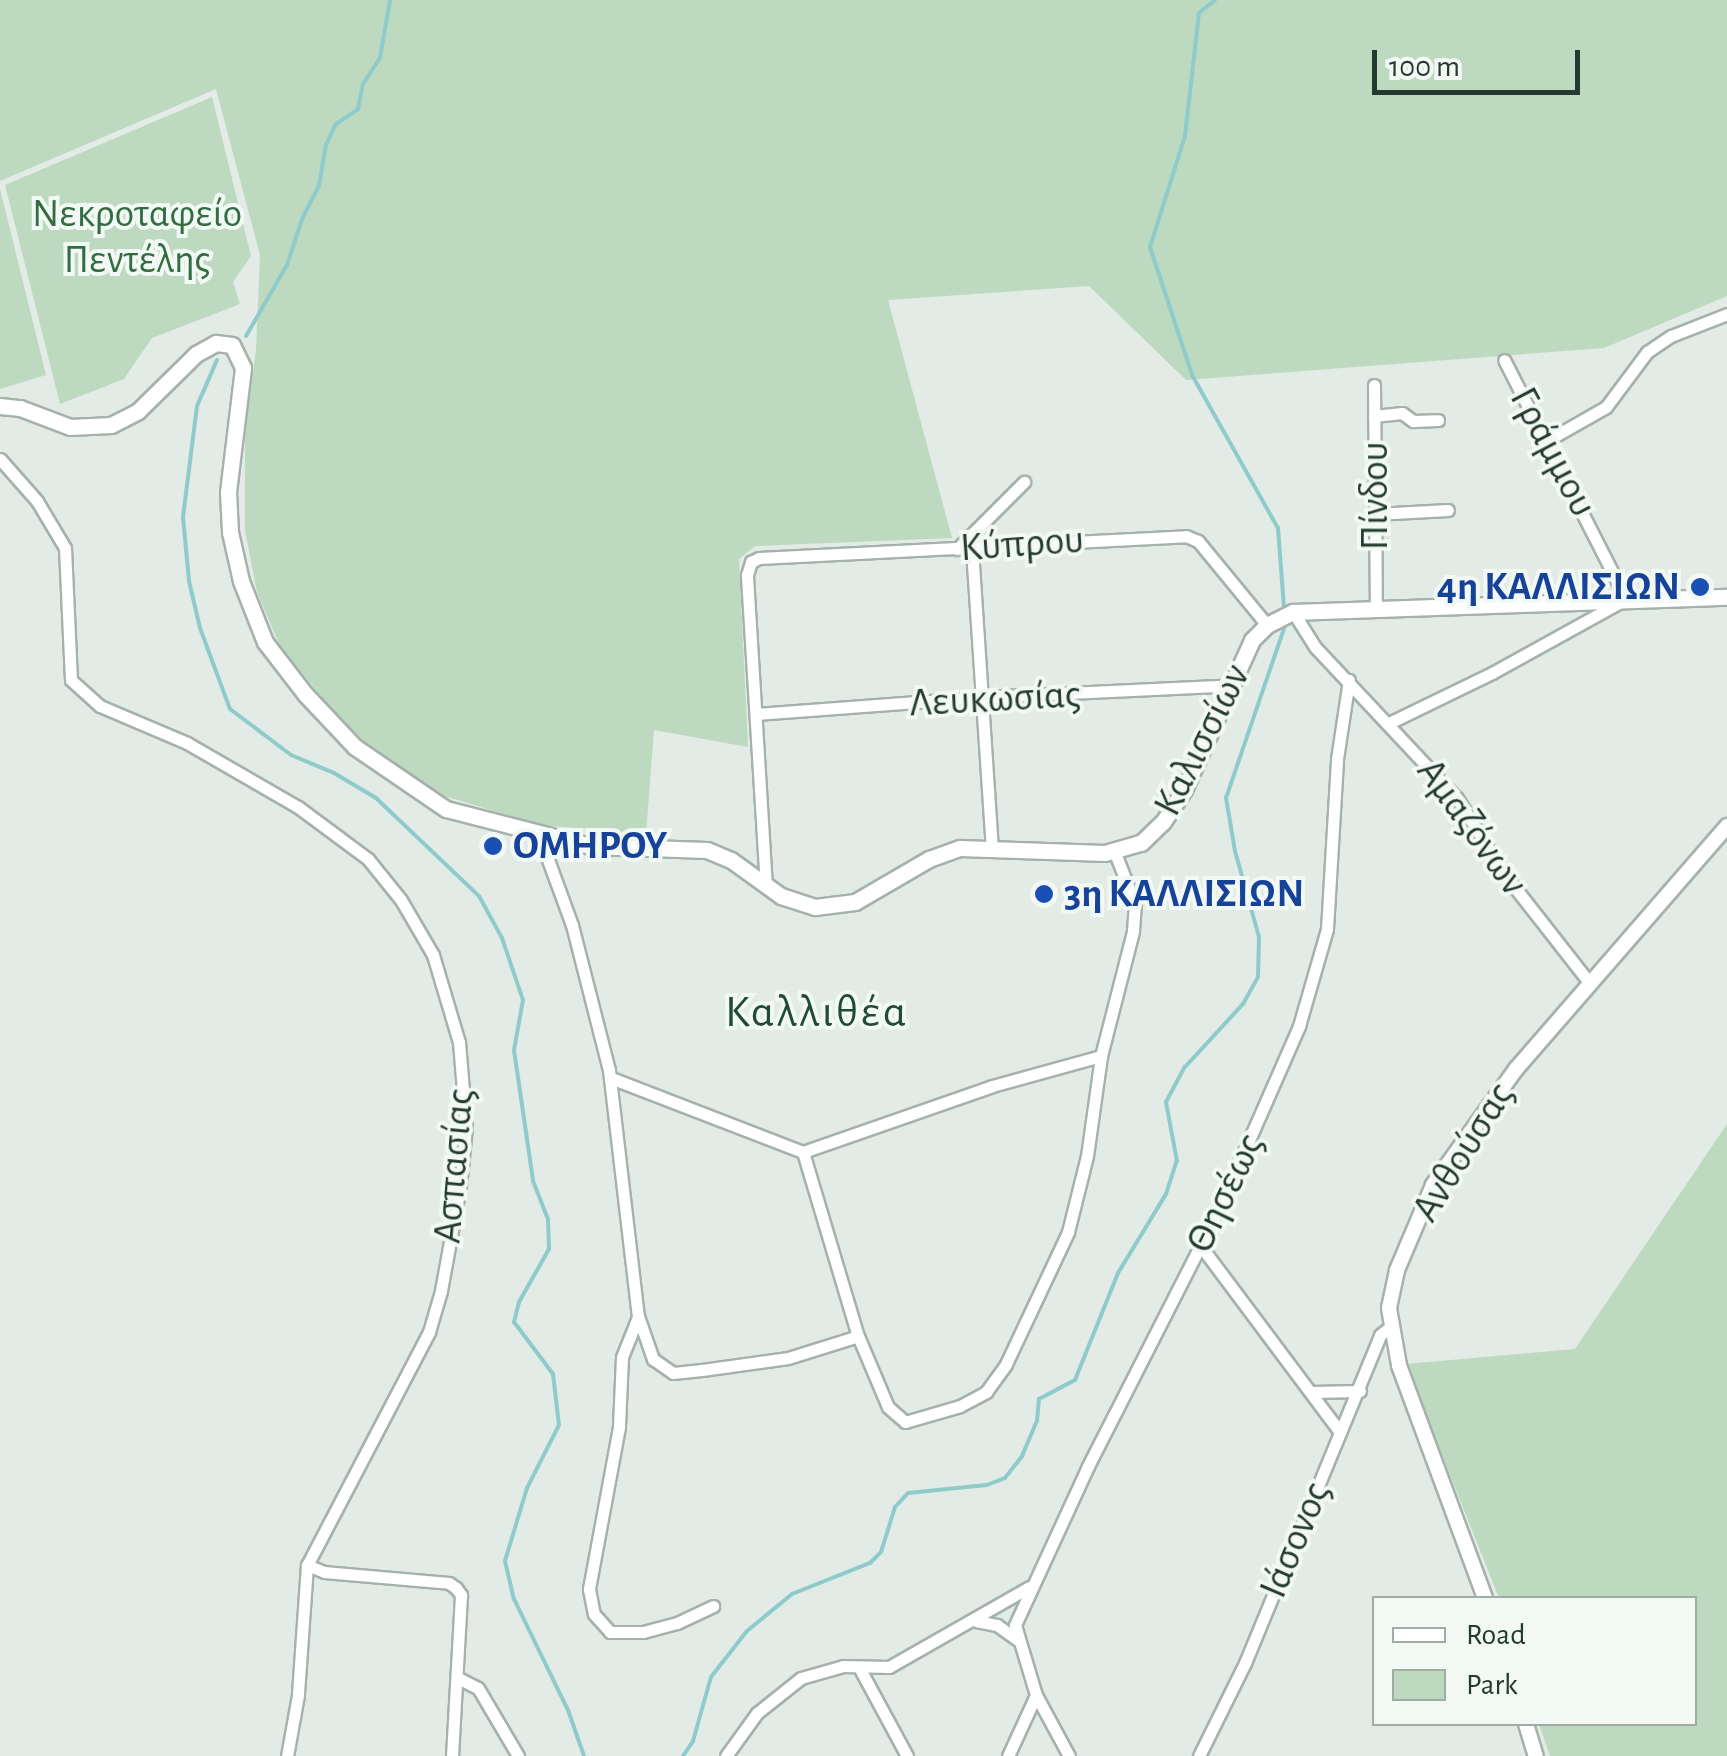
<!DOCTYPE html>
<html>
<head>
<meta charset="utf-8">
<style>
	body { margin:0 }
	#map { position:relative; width:1727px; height:1756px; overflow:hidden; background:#e2ebe5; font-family:"Alegreya Sans",sans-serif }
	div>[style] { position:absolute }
	.green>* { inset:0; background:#bddac0 }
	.stream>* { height:4px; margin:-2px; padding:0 2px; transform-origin:2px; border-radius:2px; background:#8fcbcb }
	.roads { filter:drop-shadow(2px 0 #a5b2ab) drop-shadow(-2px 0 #a5b2ab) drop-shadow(0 2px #a5b2ab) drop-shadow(0 -2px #a5b2ab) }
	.minor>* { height:11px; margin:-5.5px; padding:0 5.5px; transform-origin:5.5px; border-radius:5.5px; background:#fff }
	.tertiary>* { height:14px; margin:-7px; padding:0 7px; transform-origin:7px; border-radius:7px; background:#fff }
	.secondary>* { height:15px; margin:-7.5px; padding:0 7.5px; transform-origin:7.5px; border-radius:7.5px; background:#fff }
	.dots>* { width:28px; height:28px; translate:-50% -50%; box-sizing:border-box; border:5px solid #f2f8f4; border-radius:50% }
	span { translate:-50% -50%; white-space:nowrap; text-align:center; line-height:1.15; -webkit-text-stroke:8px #f2f8f4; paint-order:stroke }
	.park-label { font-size:40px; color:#316d40 }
	.street-label { font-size:40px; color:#243a31 }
	.transit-label { font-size:40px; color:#164399; font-weight:700 }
	.right { translate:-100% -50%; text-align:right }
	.left { translate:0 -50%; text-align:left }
	.quarter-label { font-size:45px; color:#214a3a; letter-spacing:2.5px }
	.legend { position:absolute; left:1372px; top:1596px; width:325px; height:130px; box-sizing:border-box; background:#f2f8f4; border:2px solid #a0aca6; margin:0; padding:12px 18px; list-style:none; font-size:30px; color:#243a31 }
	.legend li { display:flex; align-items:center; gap:20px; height:50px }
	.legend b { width:50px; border:2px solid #a0aca6 }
	.scale { position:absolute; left:1372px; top:50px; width:208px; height:45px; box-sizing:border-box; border:5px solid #243a31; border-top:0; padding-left:12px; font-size:30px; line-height:35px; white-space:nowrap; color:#243a31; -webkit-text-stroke:8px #f2f8f4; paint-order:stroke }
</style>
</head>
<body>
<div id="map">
	<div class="green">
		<div style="clip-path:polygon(0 0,1727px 0,1727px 296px,1604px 348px,1186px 380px,1089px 286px,888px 300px,952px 538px,755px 546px,739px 559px,748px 747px,654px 730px,646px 834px,540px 825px,438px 794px,387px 762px,335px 714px,279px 644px,257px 592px,245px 531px,245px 430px,256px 350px,260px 255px,216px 89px,0 181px)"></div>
		<div style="clip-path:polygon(212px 97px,251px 256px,233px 282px,240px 304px,152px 338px,124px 379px,60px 404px,5px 185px)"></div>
		<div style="clip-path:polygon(0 189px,46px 375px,0 389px)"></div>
		<div style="clip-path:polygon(1727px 1124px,1727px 1756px,1550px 1756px,1539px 1724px,1694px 1724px,1694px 1598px,1499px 1598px,1406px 1364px,1575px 1349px)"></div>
	</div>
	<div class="stream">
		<div style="left:1215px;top:0;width:21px;rotate:141deg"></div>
		<div style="left:1199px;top:13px;width:124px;rotate:96.5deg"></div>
		<div style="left:1185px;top:136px;width:116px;rotate:107.5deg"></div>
		<div style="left:1150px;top:247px;width:135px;rotate:71.8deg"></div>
		<div style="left:1192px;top:375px;width:176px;rotate:60.7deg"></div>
		<div style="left:1278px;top:528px;width:79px;rotate:85.7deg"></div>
		<div style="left:246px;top:336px;width:82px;rotate:-60deg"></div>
		<div style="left:287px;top:265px;width:48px;rotate:-71.9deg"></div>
		<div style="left:302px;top:219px;width:38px;rotate:-63deg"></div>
		<div style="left:319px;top:185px;width:41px;rotate:-80.1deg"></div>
		<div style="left:326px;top:145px;width:23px;rotate:-65deg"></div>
		<div style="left:336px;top:124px;width:27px;rotate:-34deg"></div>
		<div style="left:358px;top:109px;width:25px;rotate:-79deg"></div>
		<div style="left:363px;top:84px;width:31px;rotate:-57deg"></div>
		<div style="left:380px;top:58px;width:59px;rotate:-80.2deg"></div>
		<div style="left:217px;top:360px;width:50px;rotate:113.5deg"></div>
		<div style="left:197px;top:406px;width:112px;rotate:97.2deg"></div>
		<div style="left:183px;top:517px;width:64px;rotate:84.6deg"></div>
		<div style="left:189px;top:581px;width:48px;rotate:76.8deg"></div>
		<div style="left:200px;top:628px;width:86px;rotate:69.7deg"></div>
		<div style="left:230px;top:709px;width:76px;rotate:37deg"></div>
		<div style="left:291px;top:755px;width:47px;rotate:22.7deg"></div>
		<div style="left:334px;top:773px;width:49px;rotate:30.8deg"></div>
		<div style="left:376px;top:798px;width:142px;rotate:43.6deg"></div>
		<div style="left:479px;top:896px;width:48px;rotate:61.3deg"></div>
		<div style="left:502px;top:938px;width:65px;rotate:71.3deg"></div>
		<div style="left:523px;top:1000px;width:51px;rotate:100.2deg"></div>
		<div style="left:514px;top:1050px;width:132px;rotate:81.7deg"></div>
		<div style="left:533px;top:1181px;width:41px;rotate:68.5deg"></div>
		<div style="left:548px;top:1219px;width:30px;rotate:88deg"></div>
		<div style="left:549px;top:1249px;width:61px;rotate:119.5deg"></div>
		<div style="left:519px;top:1302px;width:21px;rotate:104deg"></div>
		<div style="left:514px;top:1322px;width:65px;rotate:53.1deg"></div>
		<div style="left:553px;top:1374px;width:51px;rotate:83.3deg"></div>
		<div style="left:559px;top:1425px;width:71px;rotate:116.9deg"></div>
		<div style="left:527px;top:1488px;width:76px;rotate:106.8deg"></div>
		<div style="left:505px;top:1561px;width:39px;rotate:77deg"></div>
		<div style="left:514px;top:1599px;width:123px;rotate:64.1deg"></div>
		<div style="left:568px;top:1710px;width:49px;rotate:70.8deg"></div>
		<div style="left:683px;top:1756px;width:18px;rotate:-56deg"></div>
		<div style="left:693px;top:1741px;width:66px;rotate:-74.3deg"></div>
		<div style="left:711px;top:1677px;width:58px;rotate:-52deg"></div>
		<div style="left:747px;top:1631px;width:58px;rotate:-39.4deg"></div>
		<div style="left:792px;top:1594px;width:84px;rotate:-21.7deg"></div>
		<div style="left:870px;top:1563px;width:16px;rotate:-45deg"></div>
		<div style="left:881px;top:1552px;width:47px;rotate:-72.7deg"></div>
		<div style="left:895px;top:1507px;width:19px;rotate:-47deg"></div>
		<div style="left:908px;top:1493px;width:79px;rotate:-5.8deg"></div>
		<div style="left:987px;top:1485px;width:19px;rotate:-21deg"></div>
		<div style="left:1005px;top:1478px;width:28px;rotate:-52deg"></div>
		<div style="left:1022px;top:1456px;width:38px;rotate:-67deg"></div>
		<div style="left:1037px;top:1421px;width:22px;rotate:-85deg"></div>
		<div style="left:1039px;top:1399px;width:41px;rotate:-27.8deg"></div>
		<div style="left:1075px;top:1380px;width:115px;rotate:-68.1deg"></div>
		<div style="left:1118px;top:1273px;width:92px;rotate:-58.7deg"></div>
		<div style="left:1166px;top:1194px;width:35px;rotate:-72deg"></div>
		<div style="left:1177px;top:1161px;width:60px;rotate:-100.6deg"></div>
		<div style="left:1166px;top:1102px;width:40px;rotate:-62deg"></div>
		<div style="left:1185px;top:1067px;width:86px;rotate:-47.4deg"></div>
		<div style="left:1243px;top:1004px;width:31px;rotate:-61deg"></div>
		<div style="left:1258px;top:977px;width:40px;rotate:-88.6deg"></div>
		<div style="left:1259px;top:937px;width:89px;rotate:-105.6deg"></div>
		<div style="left:1235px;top:851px;width:54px;rotate:-99.6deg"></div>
		<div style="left:1226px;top:798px;width:182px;rotate:-71.1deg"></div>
	</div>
	<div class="roads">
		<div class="minor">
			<div style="left:1374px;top:385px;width:222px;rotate:89.5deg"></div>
			<div style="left:1374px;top:416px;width:28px;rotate:-6deg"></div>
			<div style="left:1402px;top:413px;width:14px;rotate:36deg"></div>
			<div style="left:1413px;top:421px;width:25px;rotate:-2deg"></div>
			<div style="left:1548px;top:440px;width:67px;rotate:-29.6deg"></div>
			<div style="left:1606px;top:407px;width:69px;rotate:-53.3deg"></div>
			<div style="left:1647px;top:352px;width:29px;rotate:-34deg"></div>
			<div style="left:1671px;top:336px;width:60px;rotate:-21.4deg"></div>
			<div style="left:0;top:459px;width:56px;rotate:48.6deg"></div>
			<div style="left:37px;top:501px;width:55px;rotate:59.2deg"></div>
			<div style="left:65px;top:548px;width:132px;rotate:87.4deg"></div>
			<div style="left:71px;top:680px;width:39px;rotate:42deg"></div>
			<div style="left:100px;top:706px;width:95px;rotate:23deg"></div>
			<div style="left:187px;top:743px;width:128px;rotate:30deg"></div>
			<div style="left:298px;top:807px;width:87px;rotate:36.6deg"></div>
			<div style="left:368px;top:859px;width:53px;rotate:51.2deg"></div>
			<div style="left:401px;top:900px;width:64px;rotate:59.8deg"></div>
			<div style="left:433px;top:955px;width:91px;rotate:73.4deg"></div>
			<div style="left:459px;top:1042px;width:85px;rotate:85.3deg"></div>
			<div style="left:466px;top:1127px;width:60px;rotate:95.7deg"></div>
			<div style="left:460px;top:1187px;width:106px;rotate:100.4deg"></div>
			<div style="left:441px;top:1291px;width:43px;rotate:106.3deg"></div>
			<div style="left:429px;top:1332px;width:263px;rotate:117.6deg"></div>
			<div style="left:307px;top:1565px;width:130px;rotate:94deg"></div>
			<div style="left:298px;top:1695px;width:62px;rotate:100.2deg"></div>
			<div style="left:1375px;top:514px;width:73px;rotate:-3.1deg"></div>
			<div style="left:957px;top:549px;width:95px;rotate:-45deg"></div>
			<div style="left:972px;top:549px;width:300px;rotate:86.2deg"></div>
			<div style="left:1293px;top:612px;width:41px;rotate:57.8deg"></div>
			<div style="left:1315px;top:647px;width:207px;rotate:46.8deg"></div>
			<div style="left:1457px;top:798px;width:91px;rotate:58.1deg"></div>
			<div style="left:1505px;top:875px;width:135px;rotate:51.9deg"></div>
			<div style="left:756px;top:714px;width:228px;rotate:-4.3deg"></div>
			<div style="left:983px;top:697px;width:250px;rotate:-2.7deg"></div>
			<div style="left:1391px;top:722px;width:112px;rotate:-25.9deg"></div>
			<div style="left:1492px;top:673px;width:153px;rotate:-28.9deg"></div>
			<div style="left:1626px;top:599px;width:268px;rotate:-117deg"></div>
			<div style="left:539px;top:835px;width:96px;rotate:69.9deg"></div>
			<div style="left:572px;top:925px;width:150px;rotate:75.7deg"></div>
			<div style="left:609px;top:1070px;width:248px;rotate:83.3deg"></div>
			<div style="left:638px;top:1316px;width:46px;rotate:70.8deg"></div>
			<div style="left:653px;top:1359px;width:24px;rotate:35deg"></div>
			<div style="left:673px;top:1373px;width:29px;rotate:-6deg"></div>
			<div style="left:702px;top:1370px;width:87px;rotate:-7.9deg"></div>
			<div style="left:788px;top:1358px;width:73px;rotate:-17.4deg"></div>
			<div style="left:766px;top:887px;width:313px;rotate:-93.5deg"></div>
			<div style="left:747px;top:575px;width:14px;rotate:-73deg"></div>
			<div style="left:751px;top:562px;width:9px;rotate:-27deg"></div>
			<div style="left:759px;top:558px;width:428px;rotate:-2.9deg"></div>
			<div style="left:1186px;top:536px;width:13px;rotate:23deg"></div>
			<div style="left:1198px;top:541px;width:109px;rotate:50.6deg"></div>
			<div style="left:611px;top:1078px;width:206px;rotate:21.1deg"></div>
			<div style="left:803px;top:1152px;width:200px;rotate:-19.2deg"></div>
			<div style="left:992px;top:1086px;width:113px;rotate:-15.4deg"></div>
			<div style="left:803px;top:1152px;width:192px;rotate:73.4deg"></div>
			<div style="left:858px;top:1336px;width:77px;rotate:67.1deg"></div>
			<div style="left:888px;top:1407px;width:23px;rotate:41deg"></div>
			<div style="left:905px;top:1422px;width:57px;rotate:-16.2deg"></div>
			<div style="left:960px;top:1406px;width:30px;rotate:-28deg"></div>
			<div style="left:986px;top:1392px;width:34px;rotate:-54deg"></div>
			<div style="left:1006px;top:1364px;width:146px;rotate:-64.8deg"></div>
			<div style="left:1068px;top:1232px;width:78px;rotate:-76deg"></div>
			<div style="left:1087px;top:1156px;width:101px;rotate:-82deg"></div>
			<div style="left:1101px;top:1056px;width:129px;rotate:-75.6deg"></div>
			<div style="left:1133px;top:931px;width:27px;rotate:-86deg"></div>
			<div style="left:1135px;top:904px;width:55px;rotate:-111.4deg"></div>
			<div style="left:1200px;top:1245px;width:234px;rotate:53.2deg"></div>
			<div style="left:638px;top:1317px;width:43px;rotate:111.8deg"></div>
			<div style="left:622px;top:1357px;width:70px;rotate:92.5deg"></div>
			<div style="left:619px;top:1427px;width:165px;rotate:100.5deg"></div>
			<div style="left:589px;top:1589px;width:25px;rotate:79deg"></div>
			<div style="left:594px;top:1614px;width:24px;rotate:48deg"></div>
			<div style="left:610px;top:1632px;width:33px"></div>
			<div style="left:643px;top:1632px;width:35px;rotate:-15deg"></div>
			<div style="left:677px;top:1623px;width:40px;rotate:-25deg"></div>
			<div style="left:1311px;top:1392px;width:49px;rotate:-1.2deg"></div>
			<div style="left:307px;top:1565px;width:18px;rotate:22deg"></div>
			<div style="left:324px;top:1572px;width:125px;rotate:5deg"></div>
			<div style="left:449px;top:1583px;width:9px;rotate:36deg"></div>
			<div style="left:456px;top:1588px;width:9px;rotate:54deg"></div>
			<div style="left:461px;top:1595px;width:161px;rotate:93.2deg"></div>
			<div style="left:976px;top:1621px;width:21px;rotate:11deg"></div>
			<div style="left:997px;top:1625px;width:24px;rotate:36deg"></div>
			<div style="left:860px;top:1669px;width:99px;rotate:61.6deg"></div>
			<div style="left:458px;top:1678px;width:22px;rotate:27deg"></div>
			<div style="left:478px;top:1688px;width:79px;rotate:59.5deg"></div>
			<div style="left:726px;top:1756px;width:53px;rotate:-54.2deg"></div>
			<div style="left:757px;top:1713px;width:56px;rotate:-38.5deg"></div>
			<div style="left:801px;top:1678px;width:44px;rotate:-15.9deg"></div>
			<div style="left:843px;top:1666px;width:46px;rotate:1.2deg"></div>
			<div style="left:889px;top:1667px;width:161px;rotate:-29.7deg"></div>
			<div style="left:1008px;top:1756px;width:67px;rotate:-65.3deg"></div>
			<div style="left:1069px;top:1756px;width:69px;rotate:-118.4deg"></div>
			<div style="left:1036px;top:1695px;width:73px;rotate:-106.7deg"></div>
			<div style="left:1015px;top:1625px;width:175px;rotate:-65.3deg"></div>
			<div style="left:1088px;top:1466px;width:284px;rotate:-63deg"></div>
			<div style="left:1217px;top:1213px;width:204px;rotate:-66.3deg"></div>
			<div style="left:1299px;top:1026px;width:101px;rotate:-73.9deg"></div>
			<div style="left:1327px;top:929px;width:170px;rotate:-86.6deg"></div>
			<div style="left:1337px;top:759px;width:80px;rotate:-81.4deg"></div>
			<div style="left:1199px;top:1756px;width:104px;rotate:-63.7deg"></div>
			<div style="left:1245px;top:1663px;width:355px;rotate:-67.6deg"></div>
			<div style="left:1380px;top:1335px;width:14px;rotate:-39deg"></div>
		</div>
		<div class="tertiary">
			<div style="left:1485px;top:1598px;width:248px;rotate:-110.3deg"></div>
			<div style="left:1399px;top:1365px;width:58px;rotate:-100deg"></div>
			<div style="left:1389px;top:1308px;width:39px;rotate:-78deg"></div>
			<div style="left:1397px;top:1270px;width:92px;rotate:-67deg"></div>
			<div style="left:1433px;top:1185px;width:143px;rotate:-54.4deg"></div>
			<div style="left:1516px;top:1069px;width:322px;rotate:-49deg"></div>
			<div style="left:1526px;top:1724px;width:34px;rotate:73deg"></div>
		</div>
		<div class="secondary">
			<div style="left:0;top:406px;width:20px;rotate:6deg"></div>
			<div style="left:20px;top:408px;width:53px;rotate:20.8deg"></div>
			<div style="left:70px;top:427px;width:41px;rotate:-2.8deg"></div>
			<div style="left:111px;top:425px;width:30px;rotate:-27deg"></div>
			<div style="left:138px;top:411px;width:81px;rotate:-44.5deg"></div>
			<div style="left:196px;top:354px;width:23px;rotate:-29deg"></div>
			<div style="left:216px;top:343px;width:16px;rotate:7deg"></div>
			<div style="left:232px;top:345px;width:25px;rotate:64deg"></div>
			<div style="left:243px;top:368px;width:125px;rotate:96.9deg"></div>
			<div style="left:228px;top:492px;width:40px;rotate:87.1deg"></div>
			<div style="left:230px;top:532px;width:50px;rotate:77.3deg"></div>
			<div style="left:241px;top:581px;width:66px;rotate:68.5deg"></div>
			<div style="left:265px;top:642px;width:66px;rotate:52.4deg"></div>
			<div style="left:305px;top:694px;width:73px;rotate:46.7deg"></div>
			<div style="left:355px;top:747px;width:110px;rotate:34.3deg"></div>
			<div style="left:446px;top:809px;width:149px;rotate:14.4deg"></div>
			<div style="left:590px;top:846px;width:117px;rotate:2deg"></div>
			<div style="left:707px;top:850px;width:26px;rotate:23deg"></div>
			<div style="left:731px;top:860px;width:62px;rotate:35.8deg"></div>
			<div style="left:781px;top:896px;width:36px;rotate:18deg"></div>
			<div style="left:815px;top:907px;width:40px;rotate:-7.1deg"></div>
			<div style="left:855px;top:902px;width:86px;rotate:-30.2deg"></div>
			<div style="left:929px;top:859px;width:33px;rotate:-20deg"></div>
			<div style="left:960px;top:848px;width:145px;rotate:2deg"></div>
			<div style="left:1105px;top:853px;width:37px;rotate:-16deg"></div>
			<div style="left:1141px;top:843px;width:30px;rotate:-44deg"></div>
			<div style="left:1163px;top:822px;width:38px;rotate:-57deg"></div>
			<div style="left:1184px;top:790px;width:165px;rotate:-65.6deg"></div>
			<div style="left:1252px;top:640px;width:21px;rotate:-45deg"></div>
			<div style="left:1267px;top:625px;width:29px;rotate:-27deg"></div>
			<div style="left:1293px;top:612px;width:434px;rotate:-2deg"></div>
		</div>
	</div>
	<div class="dots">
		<div style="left:1700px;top:587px;background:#1a4fb4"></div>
		<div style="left:493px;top:846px;background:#1a4fb4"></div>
		<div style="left:1044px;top:894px;background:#1a4fb4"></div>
	</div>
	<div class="park-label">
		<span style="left:137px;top:237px">Νεκροταφείο<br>Πεντέλης</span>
	</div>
	<div class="street-label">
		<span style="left:1553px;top:452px;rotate:62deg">Γράμμου</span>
		<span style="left:1375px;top:496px;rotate:-90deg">Πίνδου</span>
		<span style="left:1022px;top:544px;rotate:-4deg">Κύπρου</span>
		<span style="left:995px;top:699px;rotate:-3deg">Λευκωσίας</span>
		<span style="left:1202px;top:740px;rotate:-63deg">Καλισσίων</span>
		<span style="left:1472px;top:827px;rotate:54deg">Αμαζόνων</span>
		<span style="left:1463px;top:1152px;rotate:-58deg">Ανθούσας</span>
		<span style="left:454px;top:1166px;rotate:-85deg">Ασπασίας</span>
		<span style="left:1225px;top:1193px;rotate:-64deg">Θησέως</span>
		<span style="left:1295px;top:1540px;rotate:-67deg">Ιάσονος</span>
	</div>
	<div class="transit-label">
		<span class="right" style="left:1680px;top:587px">4η ΚΑΛΛΙΣΙΩΝ</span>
		<span class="left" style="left:513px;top:846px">ΟΜΗΡΟΥ</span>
		<span class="left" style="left:1064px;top:894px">3η ΚΑΛΛΙΣΙΩΝ</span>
	</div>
	<div class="quarter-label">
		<span style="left:817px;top:1013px">Καλλιθέα</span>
	</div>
	<ul class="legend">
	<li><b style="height:12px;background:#fff"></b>Road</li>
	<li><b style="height:28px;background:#bddac0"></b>Park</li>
	</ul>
	<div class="scale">100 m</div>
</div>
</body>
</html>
